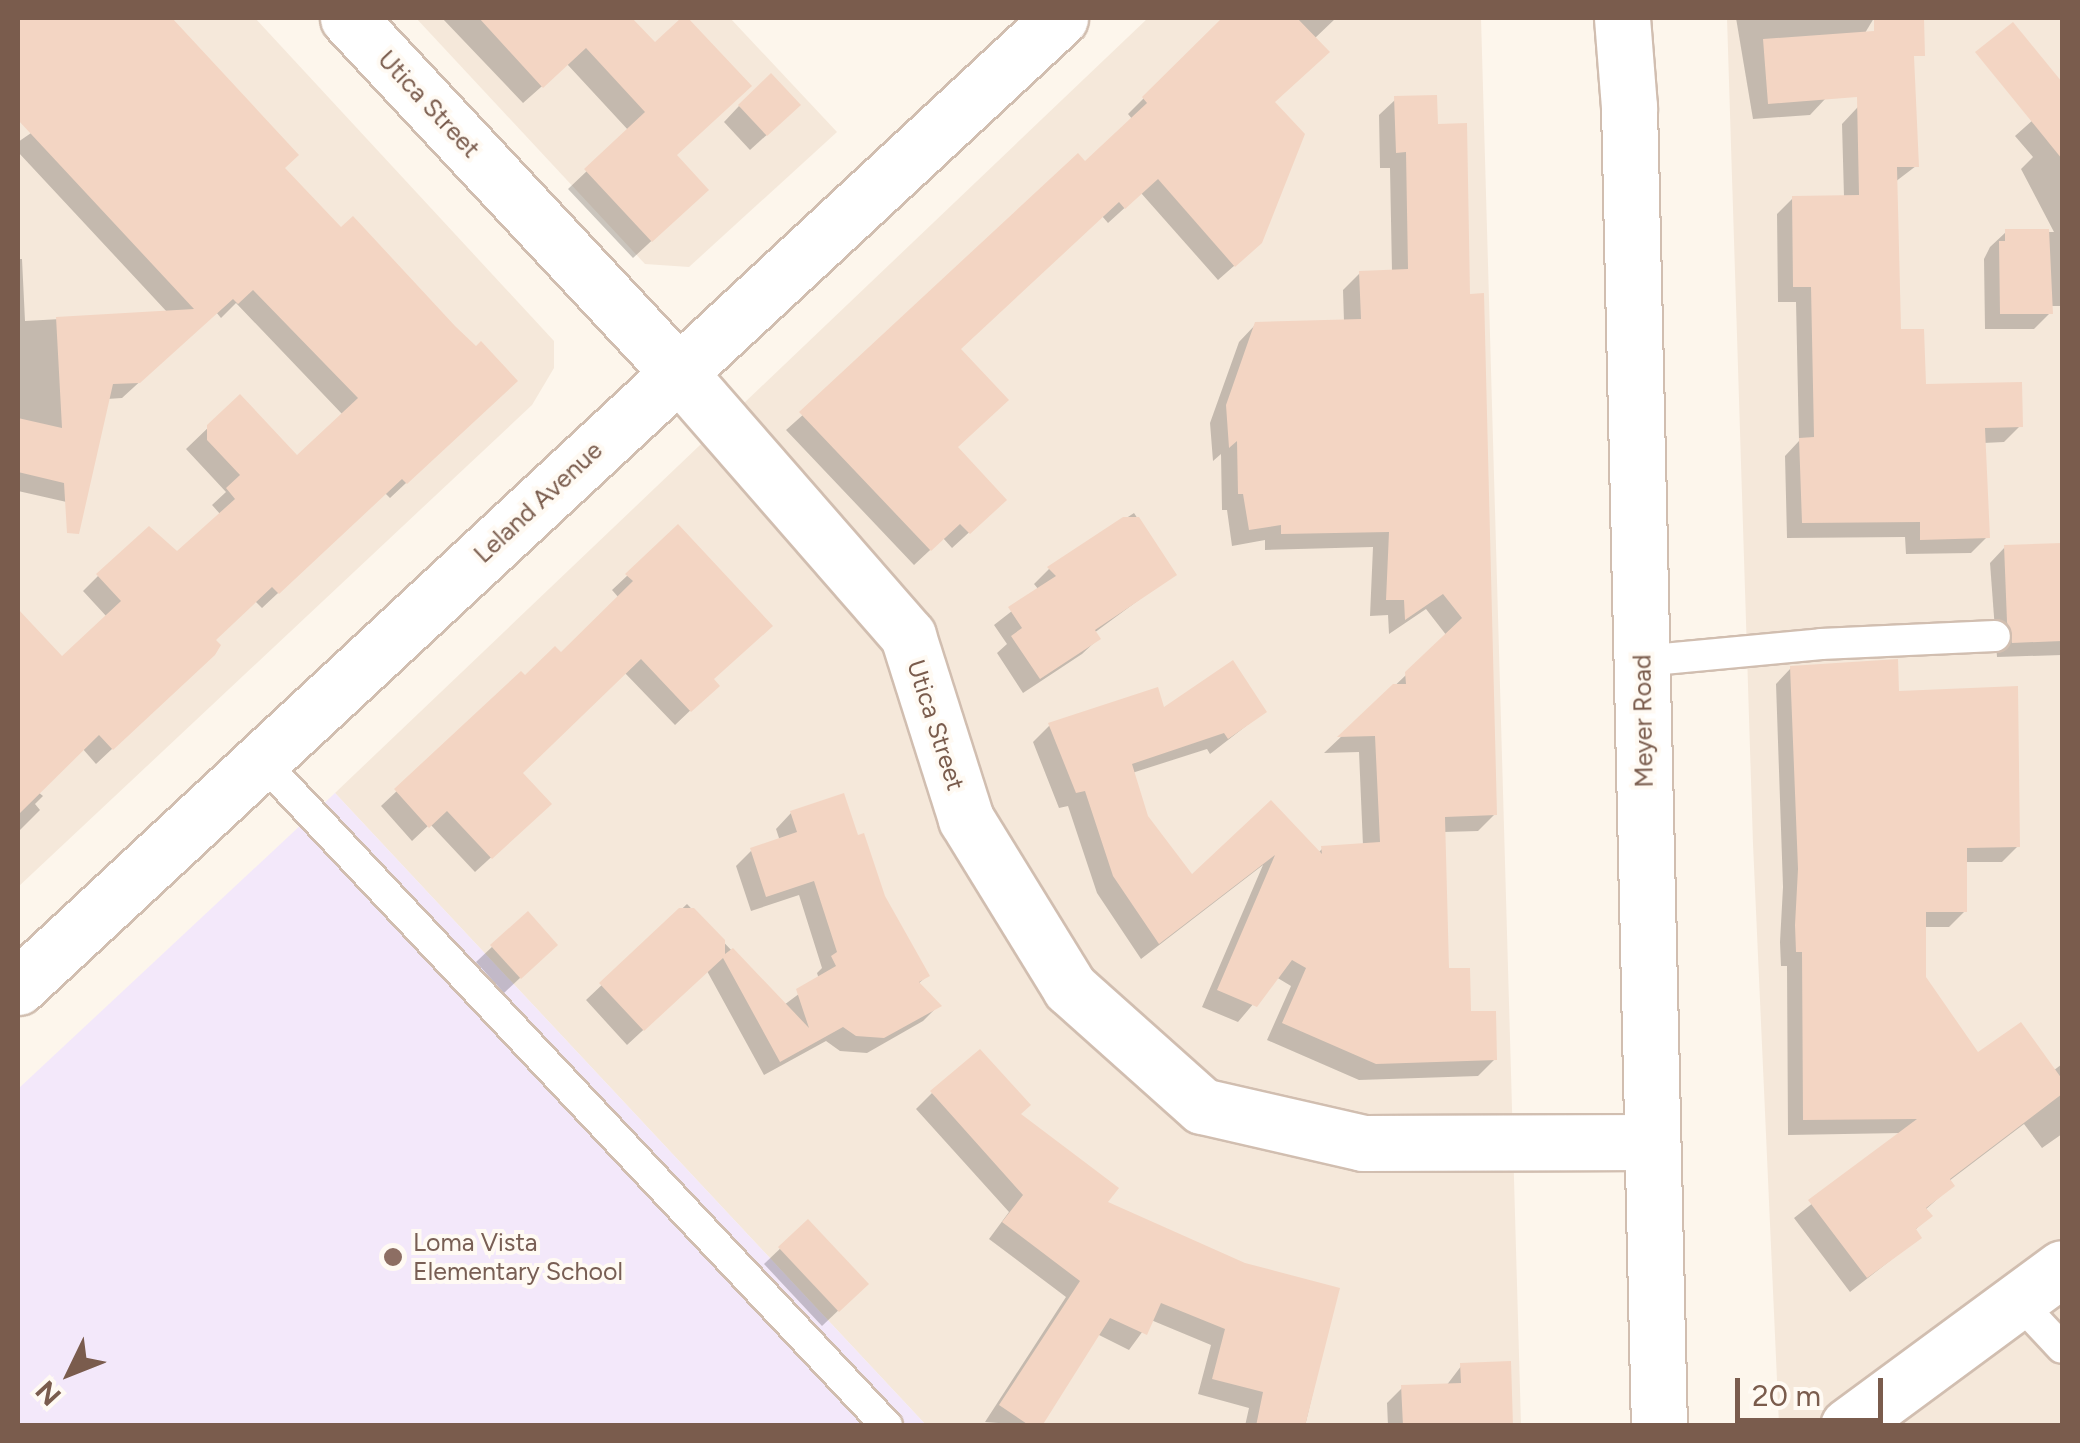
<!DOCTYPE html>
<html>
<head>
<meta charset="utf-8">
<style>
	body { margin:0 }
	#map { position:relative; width:2080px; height:1443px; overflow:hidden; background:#fdf6ec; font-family:Figtree,sans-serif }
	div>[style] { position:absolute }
	.residential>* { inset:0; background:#f5e8da }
	.education>* { inset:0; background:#f3e8fa }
	.shadow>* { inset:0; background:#0003 }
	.building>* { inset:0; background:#f3d5c3 }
	.roads { filter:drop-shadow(2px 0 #d1beb0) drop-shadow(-2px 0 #d1beb0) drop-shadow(0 2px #d1beb0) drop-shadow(0 -2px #d1beb0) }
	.lane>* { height:30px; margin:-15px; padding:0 15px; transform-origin:15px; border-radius:15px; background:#fff }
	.street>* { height:55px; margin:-27.5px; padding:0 27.5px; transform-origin:27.5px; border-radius:27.5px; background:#fff }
	.secondary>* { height:55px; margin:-27.5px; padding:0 27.5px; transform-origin:27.5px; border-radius:27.5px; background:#fff }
	.dots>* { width:28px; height:28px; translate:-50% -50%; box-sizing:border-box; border:5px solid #fffaf3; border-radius:50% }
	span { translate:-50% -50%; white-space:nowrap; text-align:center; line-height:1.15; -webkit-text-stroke:8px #fffaf3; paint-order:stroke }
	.street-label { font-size:25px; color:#7a5c4d }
	.education-label { font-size:25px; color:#785e54 }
	.left { translate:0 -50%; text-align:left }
	.frame { position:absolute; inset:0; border:20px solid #7a5c4d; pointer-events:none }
	.north { position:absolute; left:20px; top:1323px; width:100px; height:100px; -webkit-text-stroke:8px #fffaf3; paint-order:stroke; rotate:227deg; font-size:28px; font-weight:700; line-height:40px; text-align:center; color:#7a5c4d }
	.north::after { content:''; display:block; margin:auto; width:35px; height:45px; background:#7a5c4d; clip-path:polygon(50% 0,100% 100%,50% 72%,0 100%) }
	.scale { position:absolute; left:1735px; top:1378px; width:148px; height:45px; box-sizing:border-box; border:5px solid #7a5c4d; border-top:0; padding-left:12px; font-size:30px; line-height:35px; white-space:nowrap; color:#7a5c4d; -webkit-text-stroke:8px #fffaf3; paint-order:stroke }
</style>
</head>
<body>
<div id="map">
	<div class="residential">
		<div style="clip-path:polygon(18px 18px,255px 18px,554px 341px,554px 368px,532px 405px,18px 887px)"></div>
		<div style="clip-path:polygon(416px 18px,730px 18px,837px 132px,689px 267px,645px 264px)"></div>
		<div style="clip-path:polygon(1148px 18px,1481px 18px,1521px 1425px,926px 1425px,335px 793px)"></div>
		<div style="clip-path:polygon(1727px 18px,2062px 18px,2062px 1425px,1779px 1425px,1753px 844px)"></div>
	</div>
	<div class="education">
		<div style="clip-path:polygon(335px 793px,926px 1425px,18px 1426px,18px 1089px)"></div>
	</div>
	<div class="shadow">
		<div style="clip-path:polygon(18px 18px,168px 18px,295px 155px,282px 168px,499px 396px,390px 498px,385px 493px,262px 608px,255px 601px,213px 640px,196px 670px,96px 764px,82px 748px,38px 792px,43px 796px,35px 804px,40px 810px,18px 832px,18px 610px,61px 660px,107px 617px,83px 591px,98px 576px,177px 554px,221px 515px,212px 505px,226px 492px,186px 449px,240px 397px,297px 458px,343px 415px,236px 303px,221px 318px,216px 312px,122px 398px,107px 399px,71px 503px,18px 491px,18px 259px,22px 259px,25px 321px,168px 313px,18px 152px,18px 142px,34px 131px,18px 113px)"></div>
		<div style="clip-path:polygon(442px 18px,628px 18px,655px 46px,685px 18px,748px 86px,674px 156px,688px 207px,633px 258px,568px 189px,629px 131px,567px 64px,523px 103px)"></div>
		<div style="clip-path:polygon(1224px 18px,1336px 18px,1314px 39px,1272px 103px,1243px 258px,1218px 280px,1141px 193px,1108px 223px,1102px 216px,958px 349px,955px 448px,988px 515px,952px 548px,943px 538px,914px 565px,786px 430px,1133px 120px,1128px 114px)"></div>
		<div style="clip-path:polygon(1736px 18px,1874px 18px,1826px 98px,1810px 115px,1753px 119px)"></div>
		<div style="clip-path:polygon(1898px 64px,1916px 166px,1895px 182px,1899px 331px,1924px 387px,2020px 426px,2004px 442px,1983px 443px,1987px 537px,1971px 553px,1906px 554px,1905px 537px,1787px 538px,1785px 456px,1799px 441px,1796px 302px,1778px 302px,1777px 214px,1793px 198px,1844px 197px,1842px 124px)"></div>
		<div style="clip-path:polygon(2062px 94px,2062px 306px,2050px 306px,2050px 313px,2034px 329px,1985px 329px,1984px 259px,1990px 247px,2006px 232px,2054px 232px,2021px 169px,2033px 157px,2015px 136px)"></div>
		<div style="clip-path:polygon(1396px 99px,1436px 126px,1468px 296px,1495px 814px,1478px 831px,1443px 832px,1447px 971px,1495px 1059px,1478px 1076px,1359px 1080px,1267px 1040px,1291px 986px,1276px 977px,1238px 1022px,1202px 1007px,1263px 865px,1141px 959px,1097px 893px,1068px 806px,1059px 808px,1033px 742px,1050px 725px,1163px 710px,1264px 712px,1210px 754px,1207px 749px,1132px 773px,1146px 817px,1192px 878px,1271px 803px,1318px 853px,1322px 849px,1363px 846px,1359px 752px,1324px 753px,1447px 636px,1426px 609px,1389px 634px,1388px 615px,1370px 616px,1373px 547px,1265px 550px,1265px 540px,1232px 546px,1227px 510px,1222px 510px,1221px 454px,1213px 461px,1210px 423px,1239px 342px,1256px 324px,1344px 322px,1343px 290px,1360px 273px,1392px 272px,1390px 168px,1380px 168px,1379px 115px)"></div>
		<div style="clip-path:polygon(739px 106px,782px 121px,750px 150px,724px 122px)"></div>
		<div style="clip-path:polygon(1134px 513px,1174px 574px,1094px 633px,1098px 639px,1082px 654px,1023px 693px,997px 653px,1007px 644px,994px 625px,1039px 590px,1034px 584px,1049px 569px)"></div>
		<div style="clip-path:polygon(678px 528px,711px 680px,716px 686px,675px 725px,624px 672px,520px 773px,533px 819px,475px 872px,430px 824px,412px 841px,381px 806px,521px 674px,525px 678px,561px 655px,619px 598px,612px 590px)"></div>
		<div style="clip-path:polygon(2062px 545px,2062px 655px,1997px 657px,1990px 563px,2005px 547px)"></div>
		<div style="clip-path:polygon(1791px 668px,1896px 693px,2018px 846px,2002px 862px,1964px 862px,1965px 911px,1949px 927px,1924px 927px,1924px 978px,1978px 1056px,2053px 1071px,2062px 1064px,2062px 1134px,2042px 1148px,2024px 1124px,1949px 1181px,1952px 1186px,1925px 1210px,1930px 1216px,1914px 1231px,1919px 1238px,1850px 1292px,1794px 1218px,1901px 1133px,1788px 1135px,1787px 966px,1781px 966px,1780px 942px,1783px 887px,1776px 684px)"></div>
		<div style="clip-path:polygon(791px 813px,882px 897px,927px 976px,918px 984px,938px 1006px,923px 1021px,867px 1053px,840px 1051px,826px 1041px,764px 1075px,707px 971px,627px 1045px,586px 1000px,687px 904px,784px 1005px,819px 979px,817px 973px,822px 968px,799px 895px,751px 911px,736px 866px,752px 850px,780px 841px,776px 829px)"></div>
		<div style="clip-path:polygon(527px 914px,539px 960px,504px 993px,476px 962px)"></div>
		<div style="clip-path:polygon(932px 1093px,1018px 1115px,1104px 1203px,1245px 1265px,1337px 1290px,1305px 1426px,1245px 1426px,1249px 1408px,1198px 1394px,1211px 1345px,1151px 1320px,1129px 1350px,1097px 1334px,1039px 1426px,985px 1422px,1066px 1297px,989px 1239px,1009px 1212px,916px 1109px)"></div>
		<div style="clip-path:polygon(808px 1222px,866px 1284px,822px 1326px,764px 1264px)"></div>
		<div style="clip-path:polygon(1462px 1365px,1510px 1426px,1388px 1426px,1387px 1403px,1402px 1388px,1446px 1386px)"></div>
	</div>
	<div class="building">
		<div style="clip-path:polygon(18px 18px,172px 18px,299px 155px,285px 168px,341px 227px,353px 216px,455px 326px,476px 346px,481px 341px,518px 381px,407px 484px,402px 479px,279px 594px,272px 587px,216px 640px,221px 645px,215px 655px,113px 750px,99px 735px,18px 815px,18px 609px,62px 656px,121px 601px,96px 574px,149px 526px,177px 551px,235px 499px,226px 488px,240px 475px,207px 440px,207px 425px,240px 394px,297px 455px,358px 398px,253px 290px,238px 304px,233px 299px,140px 383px,113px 384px,79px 534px,67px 533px,64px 483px,18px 472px,18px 418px,62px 428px,56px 317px,194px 309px,18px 120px)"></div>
		<div style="clip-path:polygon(479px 18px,632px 18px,655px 42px,681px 18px,688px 18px,752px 86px,677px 155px,709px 190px,652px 242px,584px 169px,645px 112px,586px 48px,543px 88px)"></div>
		<div style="clip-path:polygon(1222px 18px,1297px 18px,1330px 52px,1275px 102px,1305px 134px,1262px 243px,1235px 267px,1158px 179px,1125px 209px,1119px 202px,961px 349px,1009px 400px,958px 447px,1007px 500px,970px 534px,960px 524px,931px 551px,799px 412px,1078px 153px,1085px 161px,1147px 103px,1142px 97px)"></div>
		<div style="clip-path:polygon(1874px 18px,1924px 18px,1925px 56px,1914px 56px,1919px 167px,1897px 167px,1901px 329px,1924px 329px,1926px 384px,2022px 382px,2023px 427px,1985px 428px,1990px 538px,1920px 540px,1920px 522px,1802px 523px,1799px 438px,1814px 437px,1811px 287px,1793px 287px,1792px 196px,1859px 195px,1857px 97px,1768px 104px,1763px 39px,1874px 31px)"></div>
		<div style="clip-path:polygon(2013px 22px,2062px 82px,2062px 159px,1975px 52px)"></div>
		<div style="clip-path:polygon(771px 73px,801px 105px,767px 136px,738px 105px)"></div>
		<div style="clip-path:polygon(1437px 95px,1438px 124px,1467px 123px,1470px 294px,1484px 293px,1497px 815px,1445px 817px,1449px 968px,1470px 968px,1471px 1011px,1496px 1011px,1497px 1060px,1376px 1064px,1282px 1023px,1306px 968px,1292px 960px,1257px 1007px,1217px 990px,1275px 855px,1159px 944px,1113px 876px,1085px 791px,1076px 793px,1048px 723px,1158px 687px,1164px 707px,1233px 660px,1267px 712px,1228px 739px,1224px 733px,1132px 764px,1148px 816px,1192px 874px,1271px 800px,1322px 854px,1321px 846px,1380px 842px,1375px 736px,1337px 737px,1393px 684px,1406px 684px,1405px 672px,1462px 618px,1443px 594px,1405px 620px,1404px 600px,1386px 600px,1389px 532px,1281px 534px,1281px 525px,1249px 530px,1243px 494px,1238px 494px,1237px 441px,1229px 448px,1226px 405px,1255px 322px,1361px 319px,1359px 271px,1408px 269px,1406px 152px,1396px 153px,1394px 96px)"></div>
		<div style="clip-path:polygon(2005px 229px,2049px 229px,2053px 314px,2000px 314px,1999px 241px,2005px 241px)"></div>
		<div style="clip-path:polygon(1123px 517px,1139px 517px,1177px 575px,1095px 630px,1101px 639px,1040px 679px,1011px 636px,1022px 628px,1008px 607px,1056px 576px,1047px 567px)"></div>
		<div style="clip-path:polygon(678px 524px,773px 626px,714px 679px,720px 686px,691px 712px,641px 659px,523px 773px,552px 804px,492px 859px,447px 811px,429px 828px,394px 789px,521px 671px,525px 675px,555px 646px,561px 652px,633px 581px,625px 574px)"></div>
		<div style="clip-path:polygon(2062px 543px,2062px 641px,2012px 643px,2007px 622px,2004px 545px)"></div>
		<div style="clip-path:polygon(1898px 659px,1899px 691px,2018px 686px,2020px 847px,1967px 848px,1967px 912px,1926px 912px,1926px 977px,1978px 1052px,2021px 1022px,2062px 1079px,2062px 1094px,1950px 1179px,1955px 1186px,1926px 1208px,1933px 1216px,1916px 1229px,1922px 1238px,1867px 1278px,1808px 1200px,1917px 1119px,1803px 1120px,1802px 952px,1796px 952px,1795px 925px,1798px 869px,1790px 666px)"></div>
		<div style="clip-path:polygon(844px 793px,858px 835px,864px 833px,885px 896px,930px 976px,919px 982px,942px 1006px,884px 1038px,856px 1036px,843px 1027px,780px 1062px,723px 958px,644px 1031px,599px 983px,679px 908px,694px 908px,725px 940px,725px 954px,733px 948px,809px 1028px,796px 989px,836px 966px,831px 956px,837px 952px,814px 881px,766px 897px,750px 848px,797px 832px,790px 811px)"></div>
		<div style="clip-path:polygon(528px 911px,558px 945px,521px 979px,490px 945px)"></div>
		<div style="clip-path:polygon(980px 1049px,1031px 1105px,1021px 1114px,1119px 1188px,1108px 1202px,1245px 1263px,1340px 1288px,1305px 1426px,1256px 1426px,1263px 1392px,1212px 1379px,1225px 1329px,1161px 1303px,1147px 1335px,1110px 1318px,1042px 1426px,1030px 1426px,999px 1405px,1080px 1281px,1002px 1222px,1023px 1195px,930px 1091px)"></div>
		<div style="clip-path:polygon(808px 1219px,869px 1284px,839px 1312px,778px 1247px)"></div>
		<div style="clip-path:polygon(1511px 1361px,1513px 1426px,1403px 1426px,1401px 1385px,1461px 1383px,1460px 1363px)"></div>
	</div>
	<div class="roads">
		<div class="lane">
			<div style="left:1642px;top:661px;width:180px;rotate:-5.4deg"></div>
			<div style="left:1821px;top:644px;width:174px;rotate:-2.6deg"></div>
			<div style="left:261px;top:760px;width:914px;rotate:46.77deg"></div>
			<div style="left:2018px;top:1301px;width:64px;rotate:46.9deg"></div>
		</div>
		<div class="street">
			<div style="left:348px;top:18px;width:484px;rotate:47deg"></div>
			<div style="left:678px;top:372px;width:350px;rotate:48.9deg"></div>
			<div style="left:908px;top:636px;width:192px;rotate:72.4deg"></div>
			<div style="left:966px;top:819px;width:198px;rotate:58.4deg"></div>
			<div style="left:1070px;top:988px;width:177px;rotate:41.8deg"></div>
			<div style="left:1202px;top:1106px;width:165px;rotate:12.9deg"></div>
			<div style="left:1363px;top:1143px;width:289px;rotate:-0.2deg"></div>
			<div style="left:1848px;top:1426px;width:266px;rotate:-36.4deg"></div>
		</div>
		<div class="secondary">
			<div style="left:1622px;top:18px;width:89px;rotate:85.5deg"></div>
			<div style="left:1629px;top:107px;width:1319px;rotate:88.7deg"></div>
			<div style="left:18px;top:987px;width:1423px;rotate:-42.92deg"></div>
		</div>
	</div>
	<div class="dots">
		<div style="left:393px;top:1257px;background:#8d6e63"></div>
	</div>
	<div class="street-label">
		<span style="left:429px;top:104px;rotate:47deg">Utica Street</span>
		<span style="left:538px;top:502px;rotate:-43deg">Leland Avenue</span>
		<span style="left:1643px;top:721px;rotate:-91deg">Meyer Road</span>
		<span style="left:936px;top:725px;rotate:72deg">Utica Street</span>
	</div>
	<div class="education-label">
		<span class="left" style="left:413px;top:1257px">Loma Vista<br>Elementary School</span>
	</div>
	<div class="frame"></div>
	<div class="north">N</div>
	<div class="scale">20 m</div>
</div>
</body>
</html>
